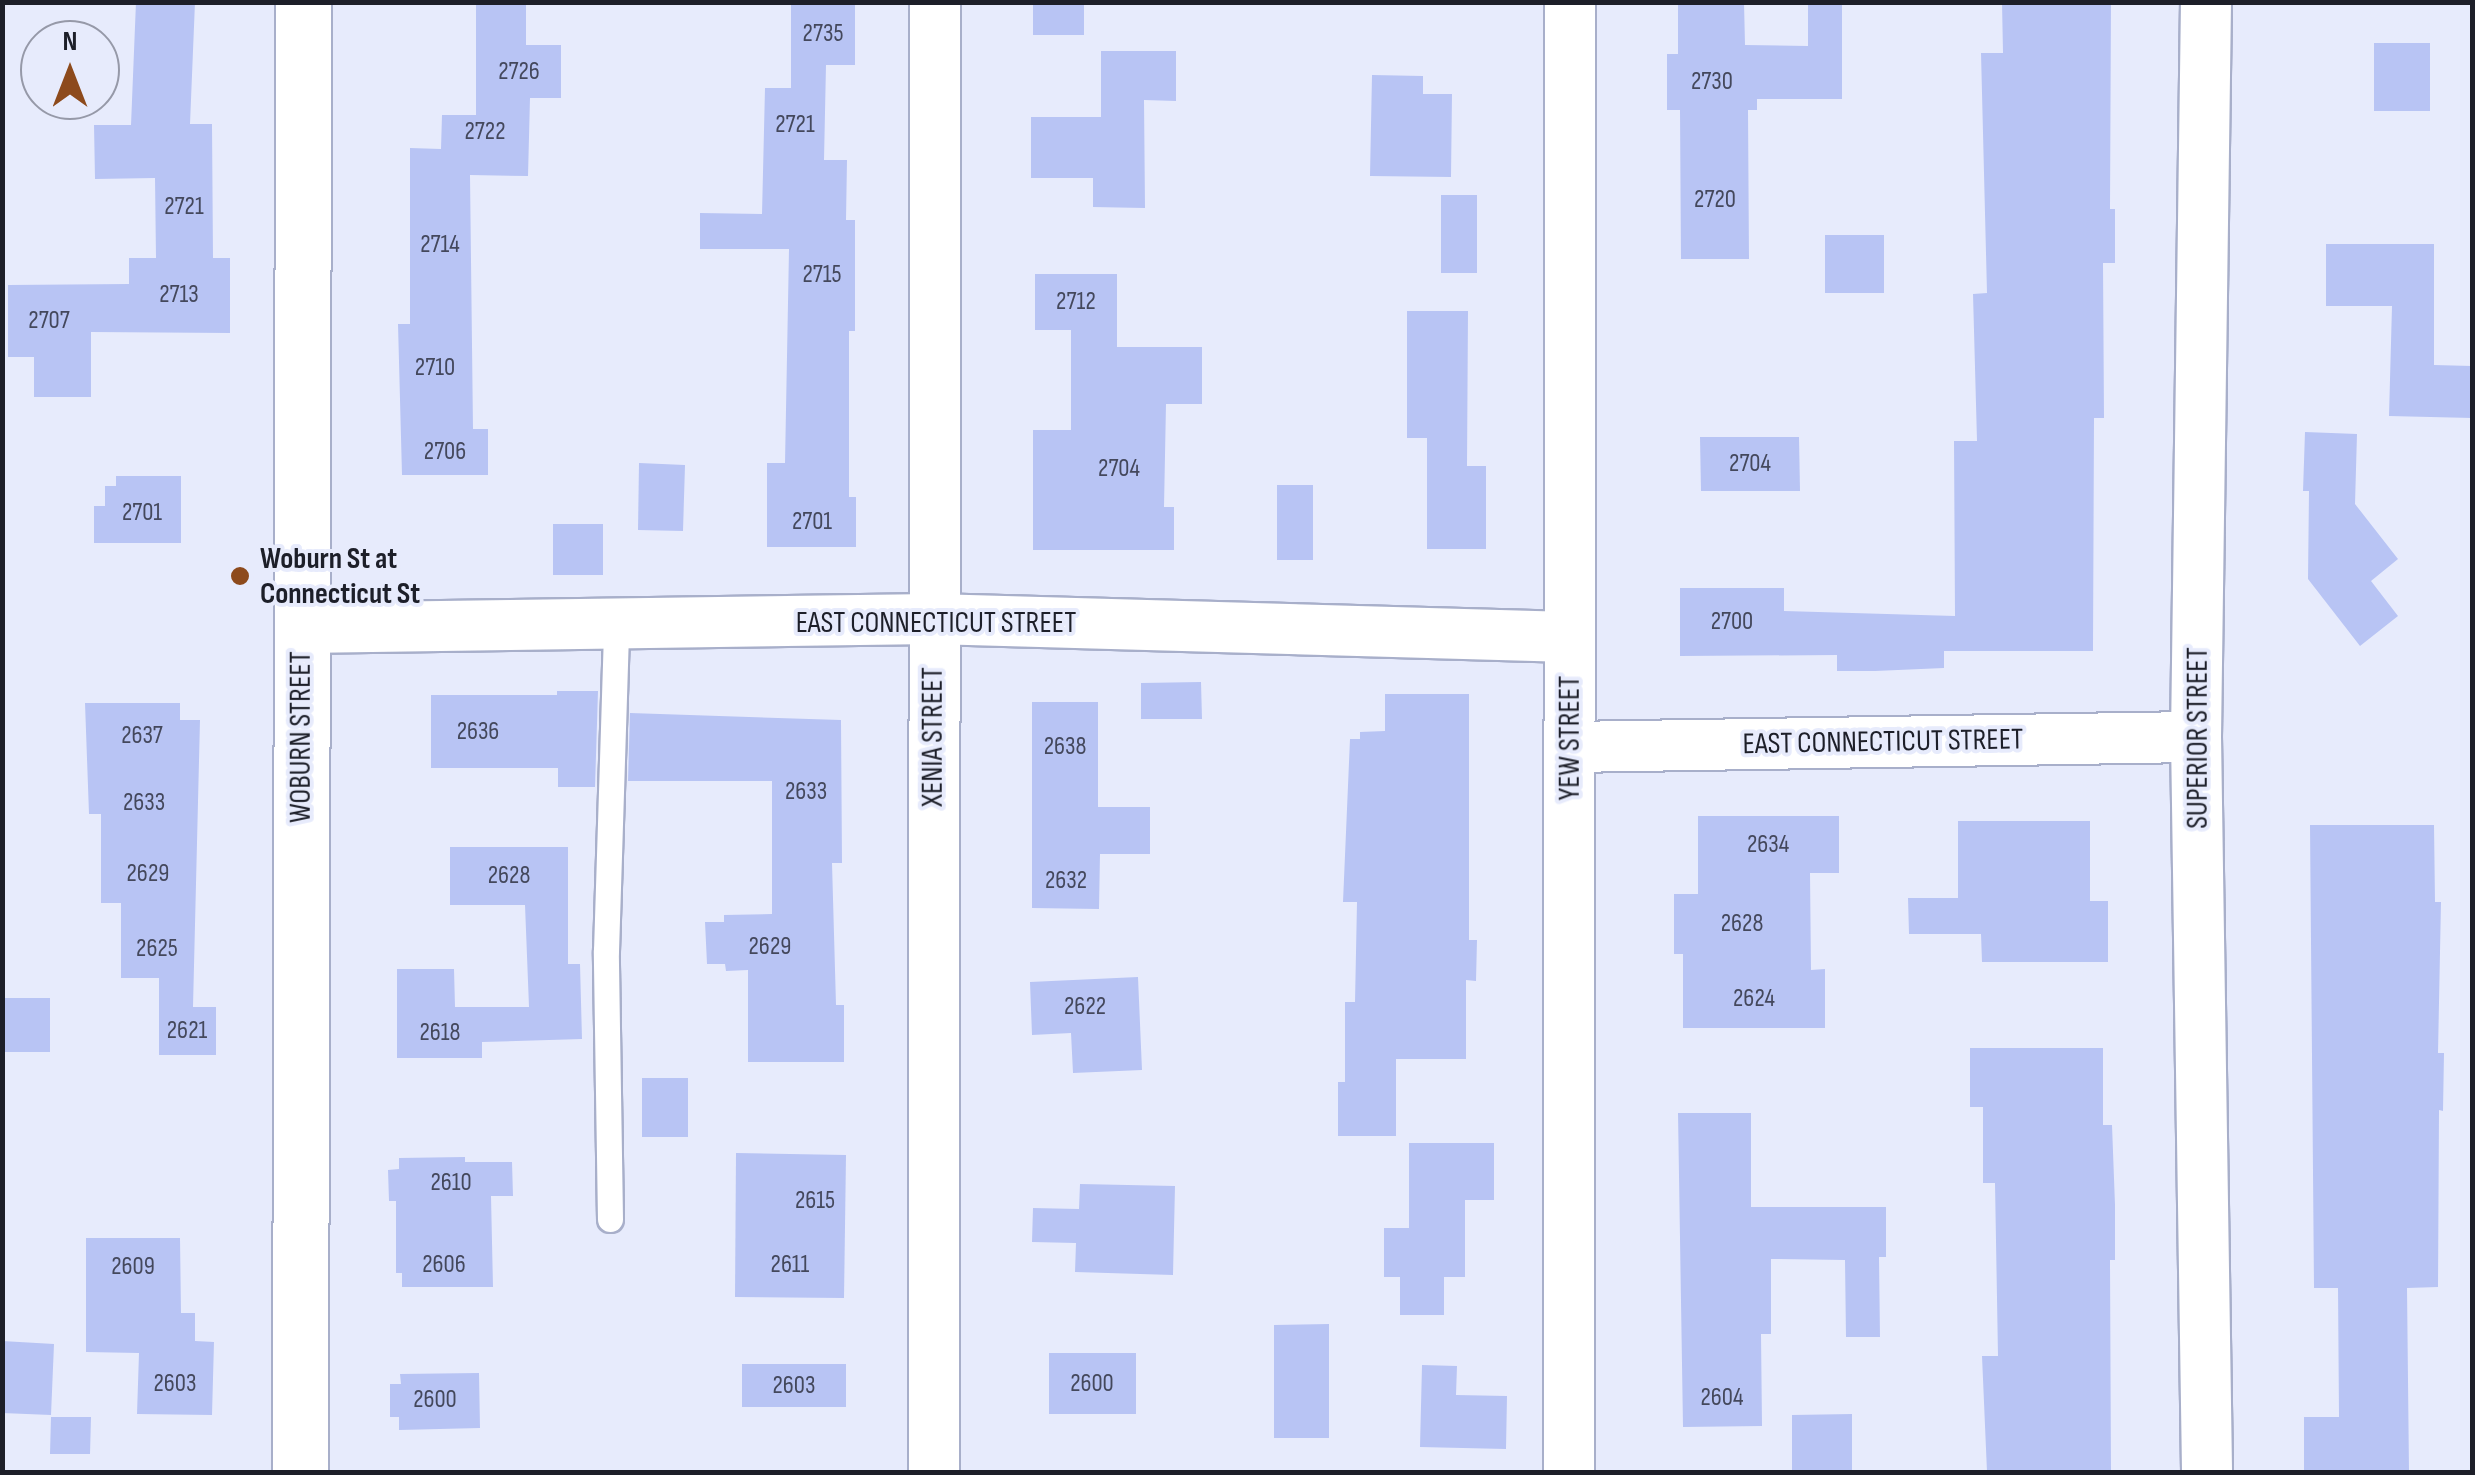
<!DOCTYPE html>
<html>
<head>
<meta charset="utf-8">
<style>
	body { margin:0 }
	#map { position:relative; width:2475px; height:1475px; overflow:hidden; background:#e7ebfc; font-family:"Sofia Sans Condensed",sans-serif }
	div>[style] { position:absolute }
	.building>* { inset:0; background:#b8c4f4 }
	.roads { filter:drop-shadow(2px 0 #a8afca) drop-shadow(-2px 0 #a8afca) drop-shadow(0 2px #a8afca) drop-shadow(0 -2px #a8afca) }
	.service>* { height:25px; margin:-12.5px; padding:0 12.5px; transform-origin:12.5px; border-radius:12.5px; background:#fff }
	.minor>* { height:50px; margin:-25px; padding:0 25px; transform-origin:25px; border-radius:25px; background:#fff }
	.secondary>* { height:55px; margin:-27.5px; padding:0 27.5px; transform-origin:27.5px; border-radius:27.5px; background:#fff }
	.dots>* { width:28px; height:28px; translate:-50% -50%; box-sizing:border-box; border:5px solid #e7ebfc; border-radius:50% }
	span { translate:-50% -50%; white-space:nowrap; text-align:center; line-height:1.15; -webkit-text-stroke:8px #e7ebfc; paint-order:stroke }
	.number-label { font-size:25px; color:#44485c }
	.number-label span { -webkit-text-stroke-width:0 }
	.poi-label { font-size:30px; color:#1d1f29; font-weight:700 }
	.left { translate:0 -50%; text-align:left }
	.street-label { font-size:30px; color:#1d1f29 }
	.frame { position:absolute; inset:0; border:5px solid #1d1f29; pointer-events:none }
	.north { position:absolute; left:20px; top:20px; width:100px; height:100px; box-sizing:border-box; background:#e7ebfc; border:2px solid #9699a8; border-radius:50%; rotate:0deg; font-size:28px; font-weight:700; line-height:40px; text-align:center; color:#1d1f29 }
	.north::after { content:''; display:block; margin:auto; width:35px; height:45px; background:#8d4a1c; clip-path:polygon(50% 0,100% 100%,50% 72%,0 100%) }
</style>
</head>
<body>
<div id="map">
	<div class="building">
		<div style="clip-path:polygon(136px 2px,195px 2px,190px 124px,212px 124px,213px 258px,230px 258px,230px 333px,91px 332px,91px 397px,34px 397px,34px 357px,8px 357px,8px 285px,129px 284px,129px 258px,156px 258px,155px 178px,95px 179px,94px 125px,131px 125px)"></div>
		<div style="clip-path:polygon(476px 2px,526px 2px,526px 45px,561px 45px,561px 98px,530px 98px,528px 176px,470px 175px,473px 429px,488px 429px,488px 475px,402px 475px,398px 324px,410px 324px,410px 148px,441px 149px,442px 115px,476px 115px)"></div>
		<div style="clip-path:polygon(791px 2px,855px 2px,855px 65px,826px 65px,824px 160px,847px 160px,846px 220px,855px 220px,855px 331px,849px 331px,849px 497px,856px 497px,856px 547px,767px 547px,767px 463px,785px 463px,789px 249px,700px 249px,700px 213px,762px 214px,765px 88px,791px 88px)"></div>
		<div style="clip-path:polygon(1033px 2px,1084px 2px,1084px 35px,1033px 35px)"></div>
		<div style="clip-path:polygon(1678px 2px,1744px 2px,1745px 45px,1808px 46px,1808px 2px,1842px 2px,1842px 99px,1757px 99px,1757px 110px,1748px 110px,1749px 259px,1681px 259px,1680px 110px,1667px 110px,1667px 54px,1678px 54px)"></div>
		<div style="clip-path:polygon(2002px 2px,2111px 2px,2110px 209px,2115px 209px,2115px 263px,2103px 263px,2104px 418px,2094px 418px,2093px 651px,1944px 651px,1944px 668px,1875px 671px,1837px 671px,1837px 655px,1680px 656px,1680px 588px,1784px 588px,1784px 611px,1955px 616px,1954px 441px,1977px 441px,1973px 294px,1987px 293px,1981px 53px,2003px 53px)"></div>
		<div style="clip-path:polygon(2374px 43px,2430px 43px,2430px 111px,2374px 111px)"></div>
		<div style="clip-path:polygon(1101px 51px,1176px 51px,1176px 101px,1144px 100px,1145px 208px,1093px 207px,1093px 178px,1031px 178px,1031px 117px,1101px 117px)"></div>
		<div style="clip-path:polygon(1372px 75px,1423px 76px,1423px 94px,1452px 94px,1451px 177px,1370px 176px)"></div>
		<div style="clip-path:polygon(1441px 195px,1477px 195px,1477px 273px,1441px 273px)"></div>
		<div style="clip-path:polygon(1825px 235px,1884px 235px,1884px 293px,1825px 293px)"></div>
		<div style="clip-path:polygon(2326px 244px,2434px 244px,2434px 365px,2472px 366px,2472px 418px,2389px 416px,2392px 306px,2326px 306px)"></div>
		<div style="clip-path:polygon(1035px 274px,1117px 274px,1117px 347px,1202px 347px,1202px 404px,1166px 404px,1164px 507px,1174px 507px,1174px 550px,1033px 550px,1033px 430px,1071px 430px,1071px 330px,1035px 330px)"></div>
		<div style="clip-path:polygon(1407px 311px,1468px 311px,1467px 466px,1486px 466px,1486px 549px,1427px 549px,1427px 438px,1407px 438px)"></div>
		<div style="clip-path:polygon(2305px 432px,2357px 434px,2355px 504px,2398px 559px,2371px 581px,2398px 616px,2360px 646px,2308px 579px,2309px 491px,2303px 491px)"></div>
		<div style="clip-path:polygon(1700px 437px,1799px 437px,1800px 491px,1701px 491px)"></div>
		<div style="clip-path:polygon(639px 463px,685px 465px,683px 531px,638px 530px)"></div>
		<div style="clip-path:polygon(116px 476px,181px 476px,181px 543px,94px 543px,94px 506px,105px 506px,105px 486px,116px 486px)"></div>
		<div style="clip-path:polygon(1277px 485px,1313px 485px,1313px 560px,1277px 560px)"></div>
		<div style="clip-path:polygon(553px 524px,603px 524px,603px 575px,553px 575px)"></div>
		<div style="clip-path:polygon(1201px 682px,1202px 719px,1141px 719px,1141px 683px)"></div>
		<div style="clip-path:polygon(557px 691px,598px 691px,595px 787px,558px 787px,558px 768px,431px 768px,431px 695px,557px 695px)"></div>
		<div style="clip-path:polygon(1385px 694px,1469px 694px,1469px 940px,1477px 940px,1476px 981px,1466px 980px,1466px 1059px,1396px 1059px,1396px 1136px,1338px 1136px,1338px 1082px,1345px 1082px,1345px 1002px,1355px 1002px,1357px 902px,1343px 902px,1350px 739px,1360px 739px,1360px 732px,1385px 731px)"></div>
		<div style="clip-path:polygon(1032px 702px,1098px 702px,1098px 807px,1150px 807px,1150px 854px,1100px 854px,1099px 909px,1032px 908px)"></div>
		<div style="clip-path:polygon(85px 703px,180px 703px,180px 720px,200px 720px,193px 1007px,216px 1007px,216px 1055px,159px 1055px,159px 978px,121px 978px,121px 903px,101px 903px,101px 814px,89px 814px)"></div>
		<div style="clip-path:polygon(630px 713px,841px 720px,842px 863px,832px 863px,836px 1005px,844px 1005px,844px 1062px,748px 1062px,748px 970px,726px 971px,725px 964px,707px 964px,705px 922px,724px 922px,724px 915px,772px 914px,772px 781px,628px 781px)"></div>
		<div style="clip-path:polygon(1698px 816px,1839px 816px,1839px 873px,1810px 873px,1811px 970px,1825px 969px,1825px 1028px,1683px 1028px,1683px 954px,1674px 954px,1674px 894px,1698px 894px)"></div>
		<div style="clip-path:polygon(1958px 821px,2090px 821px,2090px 901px,2108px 901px,2108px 962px,1982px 962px,1981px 934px,1909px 934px,1908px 898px,1958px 898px)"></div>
		<div style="clip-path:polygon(2310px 825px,2434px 825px,2435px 902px,2441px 902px,2438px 1053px,2444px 1053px,2443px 1111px,2439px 1110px,2438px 1287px,2407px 1288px,2409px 1472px,2304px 1472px,2304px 1417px,2339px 1417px,2338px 1288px,2314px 1288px)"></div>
		<div style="clip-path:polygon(450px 847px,568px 847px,568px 964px,580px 964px,582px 1039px,482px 1042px,482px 1058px,397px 1058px,397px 969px,454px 969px,455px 1007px,529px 1007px,525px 905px,450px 905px)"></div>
		<div style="clip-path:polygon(1138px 977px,1142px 1070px,1073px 1073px,1071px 1033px,1032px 1035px,1030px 982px)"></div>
		<div style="clip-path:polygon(2px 998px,50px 998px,50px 1052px,2px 1052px)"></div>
		<div style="clip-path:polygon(1970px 1048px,2103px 1048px,2103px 1125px,2112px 1125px,2115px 1205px,2115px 1260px,2110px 1260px,2111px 1472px,1987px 1472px,1982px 1356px,1998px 1356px,1995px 1183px,1983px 1183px,1983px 1107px,1970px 1107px)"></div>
		<div style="clip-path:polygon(642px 1078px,688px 1078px,688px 1137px,642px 1137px)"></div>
		<div style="clip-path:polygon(1678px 1113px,1751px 1113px,1751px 1207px,1886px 1207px,1886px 1257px,1879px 1257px,1880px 1337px,1846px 1337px,1845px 1260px,1771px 1259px,1771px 1334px,1761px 1334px,1762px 1426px,1683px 1427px)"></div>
		<div style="clip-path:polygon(1409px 1143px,1494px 1143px,1494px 1200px,1465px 1200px,1465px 1277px,1444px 1277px,1444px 1315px,1400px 1315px,1400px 1277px,1384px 1277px,1384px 1228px,1409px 1228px)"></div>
		<div style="clip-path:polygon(736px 1153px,846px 1155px,844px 1298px,735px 1297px)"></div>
		<div style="clip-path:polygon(465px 1157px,465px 1162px,512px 1162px,513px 1196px,491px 1196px,493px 1287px,402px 1287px,402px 1273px,396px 1273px,396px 1201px,389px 1201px,388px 1170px,399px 1169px,399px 1158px)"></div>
		<div style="clip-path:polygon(1080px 1184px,1175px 1186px,1173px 1275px,1075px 1272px,1076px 1243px,1032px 1242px,1033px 1208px,1079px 1209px)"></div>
		<div style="clip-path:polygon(86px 1238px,180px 1238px,181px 1313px,195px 1313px,195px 1341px,214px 1342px,212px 1415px,137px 1414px,139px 1353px,86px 1352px)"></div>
		<div style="clip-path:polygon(1329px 1324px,1329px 1438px,1274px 1438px,1274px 1325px)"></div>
		<div style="clip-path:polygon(2px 1341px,54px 1344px,51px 1415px,2px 1413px)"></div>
		<div style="clip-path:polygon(1049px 1353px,1136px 1353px,1136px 1414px,1049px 1414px)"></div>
		<div style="clip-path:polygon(742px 1364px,846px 1364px,846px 1407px,742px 1407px)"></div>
		<div style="clip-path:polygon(1422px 1365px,1457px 1366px,1456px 1395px,1507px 1396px,1506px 1449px,1420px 1447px)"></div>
		<div style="clip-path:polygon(479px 1373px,480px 1428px,399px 1430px,399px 1417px,390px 1417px,390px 1384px,401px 1384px,400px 1374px)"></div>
		<div style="clip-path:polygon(1852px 1414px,1852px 1472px,1792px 1472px,1792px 1415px)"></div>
		<div style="clip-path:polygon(51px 1417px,91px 1417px,90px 1454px,50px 1454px)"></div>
	</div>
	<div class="roads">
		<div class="service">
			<div style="left:610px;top:1219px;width:268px;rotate:-90.9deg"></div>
			<div style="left:606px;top:951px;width:324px;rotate:-88.2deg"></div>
		</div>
		<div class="minor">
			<div style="left:2206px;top:2px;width:735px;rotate:90.78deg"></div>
			<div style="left:2196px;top:737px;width:735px;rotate:89.14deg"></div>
			<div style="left:302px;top:628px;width:631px;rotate:-0.82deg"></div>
			<div style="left:933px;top:619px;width:637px;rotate:1.62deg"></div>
			<div style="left:1570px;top:747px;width:626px;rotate:-0.92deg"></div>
			<div style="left:934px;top:1472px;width:1470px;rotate:-89.96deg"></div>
			<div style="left:1569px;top:1472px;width:1470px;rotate:-89.96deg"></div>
		</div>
		<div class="secondary">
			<div style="left:300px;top:1472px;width:1470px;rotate:-89.88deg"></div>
		</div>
	</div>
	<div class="dots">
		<div style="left:240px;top:576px;background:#8d4a1c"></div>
	</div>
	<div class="number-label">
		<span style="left:823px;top:34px">2735</span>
		<span style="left:519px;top:72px">2726</span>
		<span style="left:1712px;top:82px">2730</span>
		<span style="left:795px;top:125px">2721</span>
		<span style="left:485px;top:132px">2722</span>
		<span style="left:1715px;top:200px">2720</span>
		<span style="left:184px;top:207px">2721</span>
		<span style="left:440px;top:245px">2714</span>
		<span style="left:822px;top:275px">2715</span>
		<span style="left:179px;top:295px">2713</span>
		<span style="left:1076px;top:302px">2712</span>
		<span style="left:49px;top:321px">2707</span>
		<span style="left:435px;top:368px">2710</span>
		<span style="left:445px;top:452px">2706</span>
		<span style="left:1750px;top:464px">2704</span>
		<span style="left:1119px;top:469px">2704</span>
		<span style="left:142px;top:513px">2701</span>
		<span style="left:812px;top:522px">2701</span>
		<span style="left:1732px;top:622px">2700</span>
		<span style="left:478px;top:732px">2636</span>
		<span style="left:142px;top:736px">2637</span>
		<span style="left:1065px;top:747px">2638</span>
		<span style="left:806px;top:792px">2633</span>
		<span style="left:144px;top:803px">2633</span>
		<span style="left:1768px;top:845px">2634</span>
		<span style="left:148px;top:874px">2629</span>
		<span style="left:509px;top:876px">2628</span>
		<span style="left:1066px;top:881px">2632</span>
		<span style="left:1742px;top:924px">2628</span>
		<span style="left:770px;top:947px">2629</span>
		<span style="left:157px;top:949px">2625</span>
		<span style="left:1754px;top:999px">2624</span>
		<span style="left:1085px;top:1007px">2622</span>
		<span style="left:187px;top:1031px">2621</span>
		<span style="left:440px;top:1033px">2618</span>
		<span style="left:451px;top:1183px">2610</span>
		<span style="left:815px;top:1201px">2615</span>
		<span style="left:444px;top:1265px">2606</span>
		<span style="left:790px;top:1265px">2611</span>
		<span style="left:133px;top:1267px">2609</span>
		<span style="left:175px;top:1384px">2603</span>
		<span style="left:1092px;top:1384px">2600</span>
		<span style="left:794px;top:1386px">2603</span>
		<span style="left:1722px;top:1398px">2604</span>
		<span style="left:435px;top:1400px">2600</span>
	</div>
	<div class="poi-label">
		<span class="left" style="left:260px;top:576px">Woburn St at<br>Connecticut St</span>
	</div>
	<div class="street-label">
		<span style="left:936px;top:623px">EAST CONNECTICUT STREET</span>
		<span style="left:301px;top:737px;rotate:-90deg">WOBURN STREET</span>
		<span style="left:933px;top:737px;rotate:-90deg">XENIA STREET</span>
		<span style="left:1570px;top:738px;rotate:-90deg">YEW STREET</span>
		<span style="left:2198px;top:738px;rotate:-90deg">SUPERIOR STREET</span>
		<span style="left:1883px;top:742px;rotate:-1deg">EAST CONNECTICUT STREET</span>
	</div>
	<div class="frame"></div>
	<div class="north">N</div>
</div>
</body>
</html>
